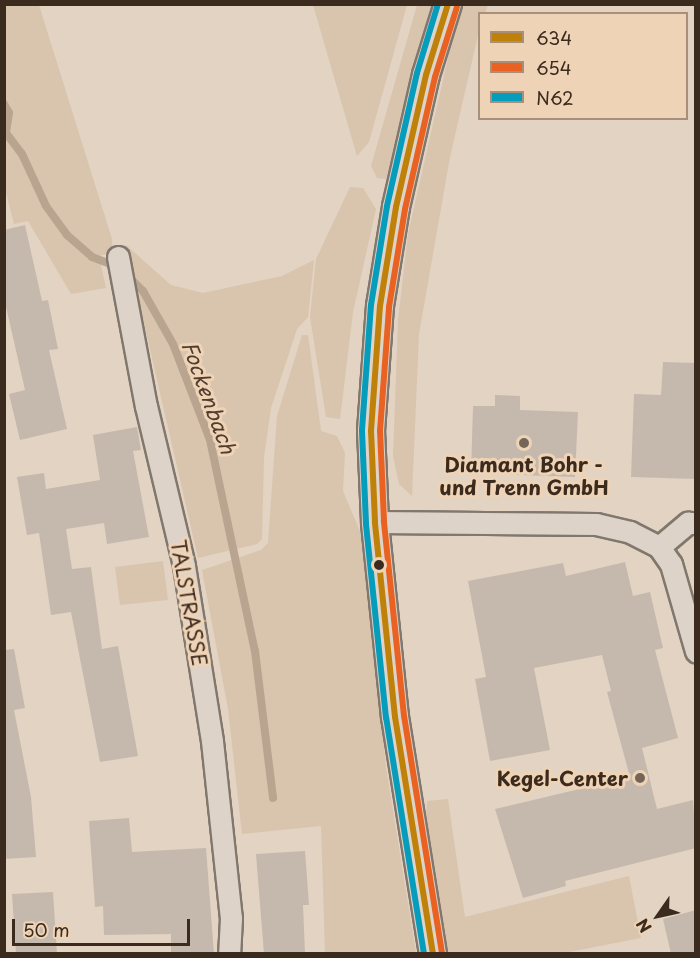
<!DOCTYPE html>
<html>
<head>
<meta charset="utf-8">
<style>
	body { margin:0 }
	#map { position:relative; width:700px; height:958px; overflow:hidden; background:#e2d3c3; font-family:"Playpen Sans",sans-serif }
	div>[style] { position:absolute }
	.green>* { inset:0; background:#d9c4ae }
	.stream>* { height:8px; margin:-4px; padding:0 4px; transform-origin:4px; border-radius:4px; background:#b9a490 }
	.building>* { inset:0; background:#c5b9ae }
	.roads { filter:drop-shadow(2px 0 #81776d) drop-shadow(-2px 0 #81776d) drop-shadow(0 2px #81776d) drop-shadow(0 -2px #81776d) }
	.minor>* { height:21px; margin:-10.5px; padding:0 10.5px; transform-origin:10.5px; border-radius:10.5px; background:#ddd3c8 }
	.tertiary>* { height:26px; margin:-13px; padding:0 13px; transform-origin:13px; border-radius:13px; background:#ddd3c8 }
	.bus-1>* { height:6px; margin:-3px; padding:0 3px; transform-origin:3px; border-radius:3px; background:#bf8109 }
	.bus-2>* { height:6px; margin:-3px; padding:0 3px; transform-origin:3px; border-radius:3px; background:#e96222 }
	.bus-3>* { height:6px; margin:-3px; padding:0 3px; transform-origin:3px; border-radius:3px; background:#069cbc }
	.dots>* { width:16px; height:16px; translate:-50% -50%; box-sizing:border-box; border:3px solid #efd3b6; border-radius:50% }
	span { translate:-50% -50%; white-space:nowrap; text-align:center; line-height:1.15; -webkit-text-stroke:6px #efd3b6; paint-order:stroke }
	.poi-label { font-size:20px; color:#3b2a1e; font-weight:700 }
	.right { translate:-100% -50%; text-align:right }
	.street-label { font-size:20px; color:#3b2a1e }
	.water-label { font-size:21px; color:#513e30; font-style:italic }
	.frame { position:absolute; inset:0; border:6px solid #3b2a1e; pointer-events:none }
	.legend { position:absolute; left:478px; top:12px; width:210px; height:108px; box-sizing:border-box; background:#efd3b6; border:2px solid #a78f79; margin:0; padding:8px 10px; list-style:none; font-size:18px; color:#3b2a1e }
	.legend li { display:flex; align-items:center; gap:12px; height:30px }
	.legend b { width:30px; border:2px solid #a78f79 }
	.north { position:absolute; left:628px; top:886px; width:60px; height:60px; -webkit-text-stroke:4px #efd3b6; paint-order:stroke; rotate:236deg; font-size:16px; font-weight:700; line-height:24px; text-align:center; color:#3b2a1e }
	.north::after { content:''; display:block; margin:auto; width:21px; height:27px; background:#3b2a1e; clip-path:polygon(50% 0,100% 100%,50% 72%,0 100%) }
	.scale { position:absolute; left:12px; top:919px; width:178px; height:27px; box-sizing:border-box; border:3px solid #3b2a1e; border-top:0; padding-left:8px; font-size:18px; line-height:21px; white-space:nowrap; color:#3b2a1e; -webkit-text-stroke:4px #efd3b6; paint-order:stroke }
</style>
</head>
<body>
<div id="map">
	<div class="green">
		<div style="clip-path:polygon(5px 5px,39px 5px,112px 239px,113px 252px,99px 256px,106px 288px,71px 294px,28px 221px,14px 224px,4px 185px)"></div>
		<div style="clip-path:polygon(313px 5px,407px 5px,369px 142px,357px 156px)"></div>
		<div style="clip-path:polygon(417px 5px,433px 5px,386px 179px,377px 178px,371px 166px)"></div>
		<div style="clip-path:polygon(460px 5px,488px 5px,485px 13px,480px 14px,479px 31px,450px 157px,419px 334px,412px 496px,399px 484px,393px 456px,398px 320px,408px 234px)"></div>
		<div style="clip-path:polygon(350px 187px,363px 188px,376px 209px,353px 312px,340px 419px,326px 417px,310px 317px,316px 259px)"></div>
		<div style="clip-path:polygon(126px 245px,171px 285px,203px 293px,282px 276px,314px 260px,308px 317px,297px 329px,271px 408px,264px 457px,262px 539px,257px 544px,198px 558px)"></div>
		<div style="clip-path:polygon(302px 335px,308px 335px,321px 431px,337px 436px,345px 453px,343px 491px,362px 536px,386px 767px,416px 953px,325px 953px,321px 826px,242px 834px,228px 709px,202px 570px,261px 550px,268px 543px,277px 416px)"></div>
		<div style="clip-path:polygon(163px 561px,168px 600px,120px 605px,115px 567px)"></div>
		<div style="clip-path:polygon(448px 799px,465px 917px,629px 876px,641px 938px,564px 953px,445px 953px,426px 818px,427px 801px)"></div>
	</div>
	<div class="stream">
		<div style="left:4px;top:104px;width:10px;rotate:61deg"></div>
		<div style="left:9px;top:113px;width:20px;rotate:99deg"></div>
		<div style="left:6px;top:133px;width:26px;rotate:53deg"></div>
		<div style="left:22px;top:154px;width:57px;rotate:65.2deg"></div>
		<div style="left:46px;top:206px;width:36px;rotate:54deg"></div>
		<div style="left:67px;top:235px;width:33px;rotate:41deg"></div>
		<div style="left:92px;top:257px;width:26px;rotate:21deg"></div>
		<div style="left:127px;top:275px;width:23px;rotate:45deg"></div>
		<div style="left:143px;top:291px;width:61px;rotate:60.5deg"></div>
		<div style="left:173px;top:344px;width:103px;rotate:68.9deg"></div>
		<div style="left:210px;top:440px;width:216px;rotate:78deg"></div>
		<div style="left:255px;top:651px;width:148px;rotate:83deg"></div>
	</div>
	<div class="building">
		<div style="clip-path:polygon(25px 225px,42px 301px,48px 300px,58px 349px,49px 350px,67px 429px,20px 440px,9px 394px,25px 390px,4px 298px,4px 230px)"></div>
		<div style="clip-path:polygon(663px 362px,696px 363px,696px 479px,631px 477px,634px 394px,661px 395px)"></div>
		<div style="clip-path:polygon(495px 395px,520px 396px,520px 410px,578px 412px,575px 477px,471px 473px,473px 406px,495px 406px)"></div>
		<div style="clip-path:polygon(137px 427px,141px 450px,133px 451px,149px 537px,107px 544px,104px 523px,66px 529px,72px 569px,91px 567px,102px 649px,118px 646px,138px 756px,100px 762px,71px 612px,51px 615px,39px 533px,27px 535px,17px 477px,44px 473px,46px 489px,100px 480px,93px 435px)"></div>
		<div style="clip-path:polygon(625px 562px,633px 596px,650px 592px,663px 648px,655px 650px,678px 738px,642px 748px,657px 809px,693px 800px,696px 848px,565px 881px,566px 886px,523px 898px,495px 809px,630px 777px,607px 692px,611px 691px,602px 655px,534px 668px,550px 750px,490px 761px,475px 679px,486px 677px,468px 581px,563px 563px,566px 576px)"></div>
		<div style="clip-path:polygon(14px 649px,25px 708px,14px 710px,31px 797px,36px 857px,4px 859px,4px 650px)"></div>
		<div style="clip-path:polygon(129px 818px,132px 852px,206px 848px,214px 954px,171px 954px,171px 934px,104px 935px,103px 906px,95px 907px,89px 821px)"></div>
		<div style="clip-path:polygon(305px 851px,309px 905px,303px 905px,305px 953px,264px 954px,256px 854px)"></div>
		<div style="clip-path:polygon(53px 892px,57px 954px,16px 954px,12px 894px)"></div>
		<div style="clip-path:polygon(696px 910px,696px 954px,671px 954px,663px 919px)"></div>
	</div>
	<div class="roads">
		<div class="minor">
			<div style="left:118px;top:257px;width:152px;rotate:79.4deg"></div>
			<div style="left:146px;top:406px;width:164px;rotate:76.6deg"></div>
			<div style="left:184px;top:566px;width:177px;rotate:80.9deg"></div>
			<div style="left:212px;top:741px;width:178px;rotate:83.9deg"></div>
			<div style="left:231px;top:918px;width:36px;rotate:93deg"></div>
			<div style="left:375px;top:522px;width:221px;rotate:0.5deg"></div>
			<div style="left:596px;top:524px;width:35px;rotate:13deg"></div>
			<div style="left:630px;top:532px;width:33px;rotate:27deg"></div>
			<div style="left:659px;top:547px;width:21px;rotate:55deg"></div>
			<div style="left:671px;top:564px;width:91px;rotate:74deg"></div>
			<div style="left:659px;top:547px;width:38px;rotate:-40deg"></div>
			<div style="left:688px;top:523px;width:8px"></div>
		</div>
		<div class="tertiary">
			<div style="left:433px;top:954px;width:240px;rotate:-99.1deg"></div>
			<div style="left:395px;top:717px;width:196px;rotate:-95.9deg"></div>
			<div style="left:375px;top:522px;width:91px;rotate:-92.5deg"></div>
			<div style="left:371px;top:431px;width:125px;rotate:-85.9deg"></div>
			<div style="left:380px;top:306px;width:100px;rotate:-80.8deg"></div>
			<div style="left:396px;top:207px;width:135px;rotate:-77.2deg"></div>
			<div style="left:426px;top:75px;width:74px;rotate:-72.8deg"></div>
		</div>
	</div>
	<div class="bus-1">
		<div style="left:433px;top:954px;width:240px;rotate:-99.1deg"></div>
		<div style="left:395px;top:717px;width:196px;rotate:-95.9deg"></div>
		<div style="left:375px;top:522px;width:91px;rotate:-92.5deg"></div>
		<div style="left:371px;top:431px;width:125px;rotate:-85.9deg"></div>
		<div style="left:380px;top:306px;width:100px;rotate:-80.8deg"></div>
		<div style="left:396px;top:207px;width:135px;rotate:-77.2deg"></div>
		<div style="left:426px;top:75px;width:74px;rotate:-72.8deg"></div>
	</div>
	<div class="bus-2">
		<div style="left:442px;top:953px;width:240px;rotate:-99.1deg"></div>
		<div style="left:404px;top:716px;width:196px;rotate:-95.9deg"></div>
		<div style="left:384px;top:521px;width:90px;rotate:-92.5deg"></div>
		<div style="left:380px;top:431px;width:124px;rotate:-85.8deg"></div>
		<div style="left:389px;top:307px;width:99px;rotate:-80.7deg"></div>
		<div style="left:405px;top:209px;width:135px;rotate:-77.2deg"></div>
		<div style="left:435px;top:77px;width:73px;rotate:-72.6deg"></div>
	</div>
	<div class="bus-3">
		<div style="left:424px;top:954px;width:239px;rotate:-99.1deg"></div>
		<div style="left:386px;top:718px;width:196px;rotate:-95.9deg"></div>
		<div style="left:366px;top:523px;width:93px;rotate:-92.5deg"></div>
		<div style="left:362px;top:430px;width:125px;rotate:-85.9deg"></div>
		<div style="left:371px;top:305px;width:100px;rotate:-80.8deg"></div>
		<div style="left:387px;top:206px;width:136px;rotate:-77.3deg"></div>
		<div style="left:417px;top:73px;width:72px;rotate:-73.1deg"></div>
	</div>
	<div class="dots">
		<div style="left:524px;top:443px;background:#756558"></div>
		<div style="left:379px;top:565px;background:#3b2a1e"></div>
		<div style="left:640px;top:778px;background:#756558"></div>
	</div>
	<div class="poi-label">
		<span style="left:524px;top:476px">Diamant Bohr -<br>und Trenn GmbH</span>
		<span class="right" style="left:628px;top:778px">Kegel-Center</span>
	</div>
	<div class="street-label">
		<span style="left:189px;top:603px;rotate:80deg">TALSTRASSE</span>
	</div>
	<div class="water-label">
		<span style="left:210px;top:397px;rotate:70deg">Fockenbach</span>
	</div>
	<div class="frame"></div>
	<ul class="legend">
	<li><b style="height:8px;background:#bf8109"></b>634</li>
	<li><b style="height:8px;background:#e96222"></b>654</li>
	<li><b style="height:8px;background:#069cbc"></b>N62</li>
	</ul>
	<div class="north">N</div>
	<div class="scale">50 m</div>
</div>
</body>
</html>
